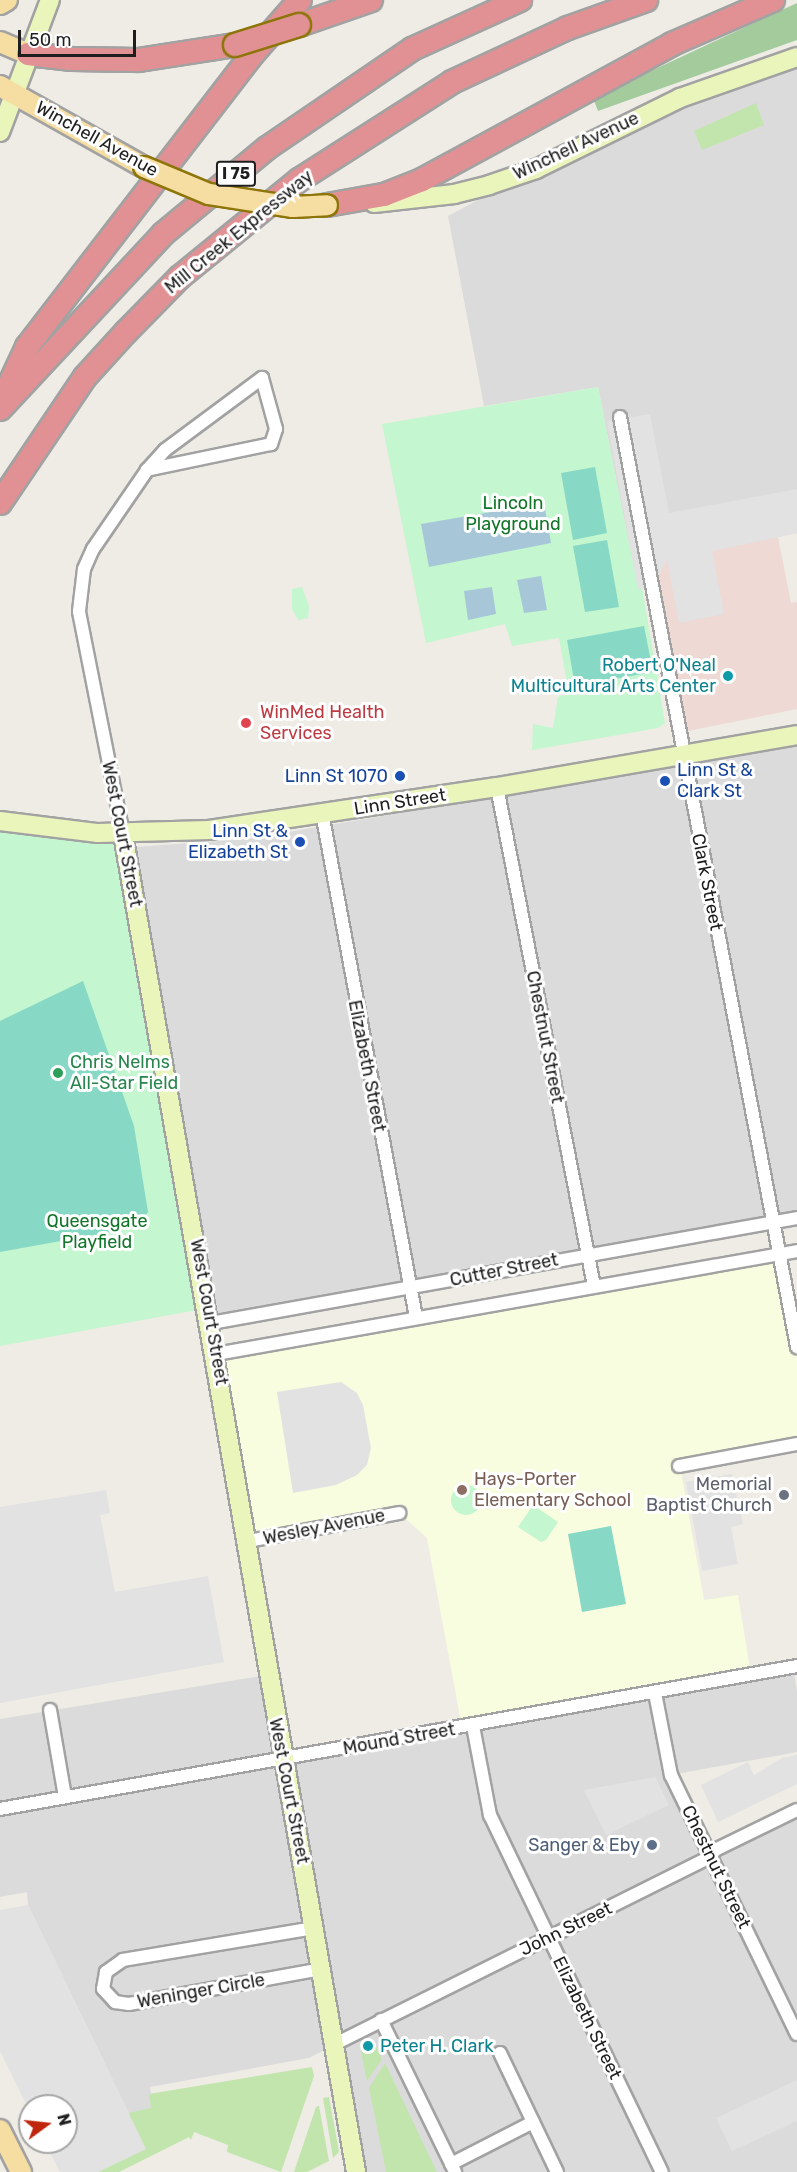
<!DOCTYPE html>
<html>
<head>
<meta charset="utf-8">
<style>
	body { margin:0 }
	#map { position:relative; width:797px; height:2172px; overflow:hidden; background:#eeece4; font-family:Rubik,sans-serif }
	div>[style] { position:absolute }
	.residential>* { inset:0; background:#dcdbdb }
	.commercial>* { inset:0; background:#eed9d5 }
	.education>* { inset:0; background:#f9fddf }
	.grass>* { inset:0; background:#c1e5ad }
	.forest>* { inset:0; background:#a3cb9c }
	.park>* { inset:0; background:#c4f6cf }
	.round { border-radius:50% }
	.pitch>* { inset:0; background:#87d8c5 }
	.parking>* { inset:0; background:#e2e2e2 }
	.water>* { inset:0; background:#a7c7d9 }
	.roads { filter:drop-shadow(2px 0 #a2a2a2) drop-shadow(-2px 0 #a2a2a2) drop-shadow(0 2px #a2a2a2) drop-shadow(0 -2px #a2a2a2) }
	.street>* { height:12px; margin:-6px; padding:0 6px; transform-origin:6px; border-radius:6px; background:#fff }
	.secondary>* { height:18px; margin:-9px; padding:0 9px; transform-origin:9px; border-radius:9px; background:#eaf5bb }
	.primary>* { height:20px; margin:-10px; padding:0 10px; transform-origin:10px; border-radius:10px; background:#f6dda2 }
	.highway>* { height:22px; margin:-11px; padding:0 11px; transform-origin:11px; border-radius:11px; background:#e19194 }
	.bridges { filter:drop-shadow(2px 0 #8e7509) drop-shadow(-2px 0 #8e7509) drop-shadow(0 2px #8e7509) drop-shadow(0 -2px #8e7509) }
	.primary-bridge>* { height:20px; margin:-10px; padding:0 10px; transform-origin:10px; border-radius:10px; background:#f6dda2 }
	.highway-bridge>* { height:22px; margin:-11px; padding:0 11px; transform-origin:11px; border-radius:11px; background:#e19194 }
	.dots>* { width:16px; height:16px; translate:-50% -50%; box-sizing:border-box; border:3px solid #fff; border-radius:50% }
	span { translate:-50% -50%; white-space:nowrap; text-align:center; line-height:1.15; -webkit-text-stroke:6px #fff; paint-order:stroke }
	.shield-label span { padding:2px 4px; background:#fff; border:2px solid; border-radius:4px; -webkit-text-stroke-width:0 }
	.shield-label { font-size:16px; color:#1e1e1e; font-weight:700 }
	.street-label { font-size:18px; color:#1e1e1e }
	.park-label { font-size:18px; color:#127529 }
	.culture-label { font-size:18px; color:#0d838f }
	.right { translate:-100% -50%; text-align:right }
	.left { translate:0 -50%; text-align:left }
	.health-label { font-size:18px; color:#be3a42 }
	.transit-label { font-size:18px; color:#164399 }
	.leisure-label { font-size:18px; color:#27864d }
	.education-label { font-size:18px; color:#785e54 }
	.worship-label { font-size:18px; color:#5b616d }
	.service-label { font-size:18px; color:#4e5e75 }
	.north { position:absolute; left:18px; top:2094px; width:60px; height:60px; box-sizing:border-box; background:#fff; border:2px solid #a5a5a5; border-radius:50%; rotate:75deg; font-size:16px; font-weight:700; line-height:24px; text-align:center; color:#1e1e1e }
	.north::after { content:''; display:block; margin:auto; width:21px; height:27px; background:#bf260d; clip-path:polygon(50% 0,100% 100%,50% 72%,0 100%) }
	.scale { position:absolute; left:18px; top:30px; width:118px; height:27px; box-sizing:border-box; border:3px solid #1e1e1e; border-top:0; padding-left:8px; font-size:18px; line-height:21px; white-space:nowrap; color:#1e1e1e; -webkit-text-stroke:4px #fff; paint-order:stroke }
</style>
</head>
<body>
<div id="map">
	<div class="residential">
		<div style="clip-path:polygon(797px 57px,797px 533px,664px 561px,653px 586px,638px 589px,598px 387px,484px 406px,448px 216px,536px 169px)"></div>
		<div style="clip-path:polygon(797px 746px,797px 1214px,219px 1320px,135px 847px,246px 839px)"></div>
		<div style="clip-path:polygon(793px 1667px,797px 1691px,797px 1752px,671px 1775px,710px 1857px,797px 1810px,797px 2172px,356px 2172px,333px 2046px,309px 2058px,150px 2087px,155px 2113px,135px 2126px,28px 1905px,27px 1892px,0 1897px,0 1719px,267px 1675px,283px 1760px)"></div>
	</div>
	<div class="commercial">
		<div style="clip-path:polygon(778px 537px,791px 603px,797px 602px,797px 709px,688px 731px,658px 574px,664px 561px)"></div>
	</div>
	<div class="education">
		<div style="clip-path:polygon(779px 1254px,797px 1347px,797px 1444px,680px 1466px,704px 1600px,738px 1595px,751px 1675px,462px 1728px,427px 1538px,399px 1513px,248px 1541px,216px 1354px)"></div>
	</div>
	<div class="grass">
		<div style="clip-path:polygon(756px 103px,764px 125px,702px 150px,694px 131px)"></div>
		<div style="clip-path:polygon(373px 2040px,382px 2059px,367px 2081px,360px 2047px)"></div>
		<div style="clip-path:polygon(385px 2063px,437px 2172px,386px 2172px,369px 2088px)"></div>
		<div style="clip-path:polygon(312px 2067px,314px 2076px,281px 2172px,227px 2152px,228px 2145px,194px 2132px,191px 2140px,189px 2137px,119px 2172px,98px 2172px,145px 2149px,128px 2113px,151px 2108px,149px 2094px)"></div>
		<div style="clip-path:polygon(329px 2097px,339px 2152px,333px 2158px,323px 2098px)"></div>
		<div style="clip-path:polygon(319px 2106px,329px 2161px,307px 2172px,294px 2172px,316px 2107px)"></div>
	</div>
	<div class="forest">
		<div style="clip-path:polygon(797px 3px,797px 40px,598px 111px,593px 98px)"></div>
	</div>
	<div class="park">
		<div style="clip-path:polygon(598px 387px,638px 588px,642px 588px,665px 723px,658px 728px,532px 750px,533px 724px,553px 728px,558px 697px,569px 694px,559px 638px,512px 646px,505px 624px,426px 643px,382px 424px)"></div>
		<div style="clip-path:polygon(302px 587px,309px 606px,308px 618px,298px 620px,292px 609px,292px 589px)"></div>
		<div style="clip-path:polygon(0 821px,123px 834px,208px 1308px,0 1346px)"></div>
		<div class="round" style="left:451px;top:1485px;width:30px;height:30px"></div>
		<div style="clip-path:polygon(533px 1505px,558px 1522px,546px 1540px,541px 1542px,518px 1527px)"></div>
	</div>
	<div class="pitch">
		<div style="clip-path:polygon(595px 467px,607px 533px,573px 540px,561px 473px)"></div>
		<div style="clip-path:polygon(607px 540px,619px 607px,585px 612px,573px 546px)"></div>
		<div style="clip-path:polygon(644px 626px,653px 672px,575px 686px,567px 640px)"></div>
		<div style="clip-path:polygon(83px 981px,134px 1126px,148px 1212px,138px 1227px,0 1252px,0 1021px)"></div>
		<div style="clip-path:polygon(611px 1526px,626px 1604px,582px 1612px,568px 1534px)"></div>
	</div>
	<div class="parking">
		<div style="clip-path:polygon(650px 414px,669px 513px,797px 489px,797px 533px,712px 551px,724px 614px,679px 623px,667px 560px,653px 586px,638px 589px,607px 421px)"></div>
		<div style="clip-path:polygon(341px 1382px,357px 1393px,363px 1405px,371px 1448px,367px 1465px,357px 1475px,336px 1485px,293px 1493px,277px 1392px)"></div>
		<div style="clip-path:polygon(732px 1474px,743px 1524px,731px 1527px,738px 1564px,702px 1571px,686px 1482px)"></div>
		<div style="clip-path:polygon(106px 1490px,110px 1513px,100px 1515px,115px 1592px,208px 1576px,224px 1662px,0 1703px,0 1507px)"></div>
		<div style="clip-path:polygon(797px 1755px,797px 1784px,718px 1822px,701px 1785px,748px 1762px,754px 1775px,782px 1758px)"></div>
		<div style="clip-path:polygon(655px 1777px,669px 1805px,606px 1835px,584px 1790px)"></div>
		<div style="clip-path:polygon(28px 1905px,146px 2149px,98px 2172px,60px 2172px,45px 2142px,66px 2142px,66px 2106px,30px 2106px,30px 2112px,0 2051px,0 1910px)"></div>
		<div style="clip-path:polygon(797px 2080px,797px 2121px,732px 2151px,716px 2118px)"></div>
	</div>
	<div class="water">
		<div style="clip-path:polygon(544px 503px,551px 543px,429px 567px,421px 524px)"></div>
		<div style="clip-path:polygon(541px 576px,547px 610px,524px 613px,517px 580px)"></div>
		<div style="clip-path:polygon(492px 587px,496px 614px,468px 620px,464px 591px)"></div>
	</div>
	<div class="roads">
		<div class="street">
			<div style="left:620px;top:417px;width:947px;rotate:79.22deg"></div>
			<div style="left:497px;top:787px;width:508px;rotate:79deg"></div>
			<div style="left:322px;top:813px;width:513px;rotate:79.44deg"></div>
			<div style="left:123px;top:834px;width:227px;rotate:-101.2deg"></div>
			<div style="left:79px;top:611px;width:42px;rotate:-83.2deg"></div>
			<div style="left:84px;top:569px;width:22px;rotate:-66deg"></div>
			<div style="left:93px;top:549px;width:96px;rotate:-55.6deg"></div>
			<div style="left:147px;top:470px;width:27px;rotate:-48deg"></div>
			<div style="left:165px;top:450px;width:121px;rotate:-36.6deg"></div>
			<div style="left:262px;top:378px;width:53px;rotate:74.6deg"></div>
			<div style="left:276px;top:429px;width:16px;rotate:108deg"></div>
			<div style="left:271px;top:444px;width:127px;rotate:168.2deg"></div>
			<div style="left:211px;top:1323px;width:595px;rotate:-10.16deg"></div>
			<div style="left:216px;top:1354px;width:590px;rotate:-10.05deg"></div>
			<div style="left:679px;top:1466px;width:120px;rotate:-10.6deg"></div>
			<div style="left:248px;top:1541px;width:154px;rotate:-10.5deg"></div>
			<div style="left:655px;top:1693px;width:84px;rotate:79deg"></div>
			<div style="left:671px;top:1775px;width:288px;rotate:64.1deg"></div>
			<div style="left:50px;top:1710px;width:88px;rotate:80.2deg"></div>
			<div style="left:473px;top:1726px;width:91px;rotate:79.2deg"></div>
			<div style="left:490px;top:1815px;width:396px;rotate:64.3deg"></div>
			<div style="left:0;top:1809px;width:810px;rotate:-10.17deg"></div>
			<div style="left:314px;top:1928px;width:194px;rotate:170.5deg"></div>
			<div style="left:123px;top:1960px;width:21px;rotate:145deg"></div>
			<div style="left:106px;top:1972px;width:17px;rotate:100deg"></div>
			<div style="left:103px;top:1989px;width:18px;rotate:47deg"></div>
			<div style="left:115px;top:2002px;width:14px;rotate:8deg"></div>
			<div style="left:129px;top:2004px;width:195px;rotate:-10.3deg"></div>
			<div style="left:381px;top:2020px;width:169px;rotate:64deg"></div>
			<div style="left:333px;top:2045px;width:421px;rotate:-26.5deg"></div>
			<div style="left:710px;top:1857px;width:9px;rotate:-54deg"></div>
			<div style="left:715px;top:1850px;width:91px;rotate:-26deg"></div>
			<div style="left:500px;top:2053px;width:132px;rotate:64.4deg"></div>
			<div style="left:451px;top:2164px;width:92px;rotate:-27.1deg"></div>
		</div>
		<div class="secondary">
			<div style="left:0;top:132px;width:141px;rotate:-69.3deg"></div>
			<div style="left:374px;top:203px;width:81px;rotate:-6.4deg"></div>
			<div style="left:454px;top:194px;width:36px;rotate:-14deg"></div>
			<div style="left:489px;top:185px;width:50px;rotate:-18.8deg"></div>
			<div style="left:536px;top:169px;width:161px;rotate:-26.2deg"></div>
			<div style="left:680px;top:98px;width:124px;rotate:-19.3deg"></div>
			<div style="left:0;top:821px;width:99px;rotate:7deg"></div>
			<div style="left:98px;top:833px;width:111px;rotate:-1.5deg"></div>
			<div style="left:209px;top:830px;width:291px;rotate:-8.5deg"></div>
			<div style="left:497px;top:787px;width:304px;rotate:-9.8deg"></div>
			<div style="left:123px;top:834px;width:1358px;rotate:80.12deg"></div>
		</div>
		<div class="primary">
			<div style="left:0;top:4px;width:8px;rotate:-30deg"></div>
			<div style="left:0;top:42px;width:30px;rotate:23deg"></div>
			<div style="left:0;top:86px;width:165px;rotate:29.4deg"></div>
			<div style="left:0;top:2130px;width:47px;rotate:63.4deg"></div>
		</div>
		<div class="highway">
			<div style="left:299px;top:25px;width:76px;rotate:-19.1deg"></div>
			<div style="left:28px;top:54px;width:44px;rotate:6.5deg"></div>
			<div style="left:72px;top:59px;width:67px;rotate:0.9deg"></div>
			<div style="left:139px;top:60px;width:97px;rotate:-8.9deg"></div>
			<div style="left:327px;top:205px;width:58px;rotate:-10deg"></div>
			<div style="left:384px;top:195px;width:41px;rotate:-21.5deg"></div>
			<div style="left:422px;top:180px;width:285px;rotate:-28.5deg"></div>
			<div style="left:672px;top:44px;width:110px;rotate:-23.5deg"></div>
			<div style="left:5px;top:394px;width:52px;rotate:-64.9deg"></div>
			<div style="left:27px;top:347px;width:367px;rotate:-52.4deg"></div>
			<div style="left:251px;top:56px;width:74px;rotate:-48.8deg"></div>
			<div style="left:0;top:409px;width:239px;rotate:-47deg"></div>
			<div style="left:163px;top:234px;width:135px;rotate:-39.6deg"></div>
			<div style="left:267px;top:148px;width:176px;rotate:-34.3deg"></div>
			<div style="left:412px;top:49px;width:119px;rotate:-24.4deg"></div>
			<div style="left:0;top:503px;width:152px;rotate:-56deg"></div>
			<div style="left:85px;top:377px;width:61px;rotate:-47.7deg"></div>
			<div style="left:126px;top:332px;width:77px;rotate:-45.5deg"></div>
			<div style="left:180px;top:277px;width:154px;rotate:-39.2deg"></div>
			<div style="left:299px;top:180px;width:182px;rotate:-32.6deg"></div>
			<div style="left:452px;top:82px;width:128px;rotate:-25deg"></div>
			<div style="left:568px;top:28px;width:83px;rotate:-19.7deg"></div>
		</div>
	</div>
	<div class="bridges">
		<div class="primary-bridge">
			<div style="left:144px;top:167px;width:70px;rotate:22.6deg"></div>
			<div style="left:209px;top:194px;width:85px;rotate:8.8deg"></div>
			<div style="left:293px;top:207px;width:34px;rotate:-3deg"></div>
		</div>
		<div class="highway-bridge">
			<div style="left:235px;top:45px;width:67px;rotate:-17.4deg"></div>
		</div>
	</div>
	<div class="dots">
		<div style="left:728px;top:676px;background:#0f9aa8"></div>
		<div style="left:246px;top:723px;background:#e0444e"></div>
		<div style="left:400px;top:776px;background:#1a4fb4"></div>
		<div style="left:665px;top:781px;background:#1a4fb4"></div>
		<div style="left:300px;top:842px;background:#1a4fb4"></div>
		<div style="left:58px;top:1073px;background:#2e9e5b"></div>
		<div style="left:462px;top:1490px;background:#8d6e63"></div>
		<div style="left:784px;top:1495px;background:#6b7280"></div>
		<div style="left:652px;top:1845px;background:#5c6f8a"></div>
		<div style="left:368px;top:2046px;background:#0f9aa8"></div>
	</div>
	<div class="shield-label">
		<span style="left:236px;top:174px">I 75</span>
	</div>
	<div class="street-label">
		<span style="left:97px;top:139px;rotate:29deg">Winchell Avenue</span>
		<span style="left:576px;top:146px;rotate:-25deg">Winchell Avenue</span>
		<span style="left:239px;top:232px;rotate:-39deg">Mill Creek Expressway</span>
		<span style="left:400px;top:802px;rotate:-9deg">Linn Street</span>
		<span style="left:122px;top:834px;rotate:79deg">West Court Street</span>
		<span style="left:707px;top:882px;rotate:79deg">Clark Street</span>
		<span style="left:545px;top:1037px;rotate:79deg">Chestnut Street</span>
		<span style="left:367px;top:1066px;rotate:79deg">Elizabeth Street</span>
		<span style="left:504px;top:1270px;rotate:-11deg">Cutter Street</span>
		<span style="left:209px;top:1312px;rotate:80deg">West Court Street</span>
		<span style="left:324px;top:1527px;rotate:-11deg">Wesley Avenue</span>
		<span style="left:399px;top:1739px;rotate:-10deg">Mound Street</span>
		<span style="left:289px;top:1791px;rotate:79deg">West Court Street</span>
		<span style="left:716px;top:1867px;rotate:64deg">Chestnut Street</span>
		<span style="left:566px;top:1929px;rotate:-26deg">John Street</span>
		<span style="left:201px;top:1991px;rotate:-10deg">Weninger Circle</span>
		<span style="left:587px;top:2018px;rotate:64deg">Elizabeth Street</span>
	</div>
	<div class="park-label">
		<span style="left:513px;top:514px">Lincoln<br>Playground</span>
		<span style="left:97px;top:1232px">Queensgate<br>Playfield</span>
	</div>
	<div class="culture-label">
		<span class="right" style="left:716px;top:676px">Robert O'Neal<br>Multicultural Arts Center</span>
		<span class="left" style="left:380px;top:2046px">Peter H. Clark</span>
	</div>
	<div class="health-label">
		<span class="left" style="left:260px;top:723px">WinMed Health<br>Services</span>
	</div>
	<div class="transit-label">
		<span class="left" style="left:677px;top:781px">Linn St &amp;<br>Clark St</span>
		<span class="right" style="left:388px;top:776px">Linn St 1070</span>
		<span class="right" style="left:288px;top:842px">Linn St &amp;<br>Elizabeth St</span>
	</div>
	<div class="leisure-label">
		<span class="left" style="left:70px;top:1073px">Chris Nelms<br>All-Star Field</span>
	</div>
	<div class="education-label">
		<span class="left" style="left:474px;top:1490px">Hays-Porter<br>Elementary School</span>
	</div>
	<div class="worship-label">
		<span class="right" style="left:772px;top:1495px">Memorial<br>Baptist Church</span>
	</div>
	<div class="service-label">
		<span class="right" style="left:640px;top:1845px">Sanger &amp; Eby</span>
	</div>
	<div class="north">N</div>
	<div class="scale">50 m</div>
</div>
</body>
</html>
